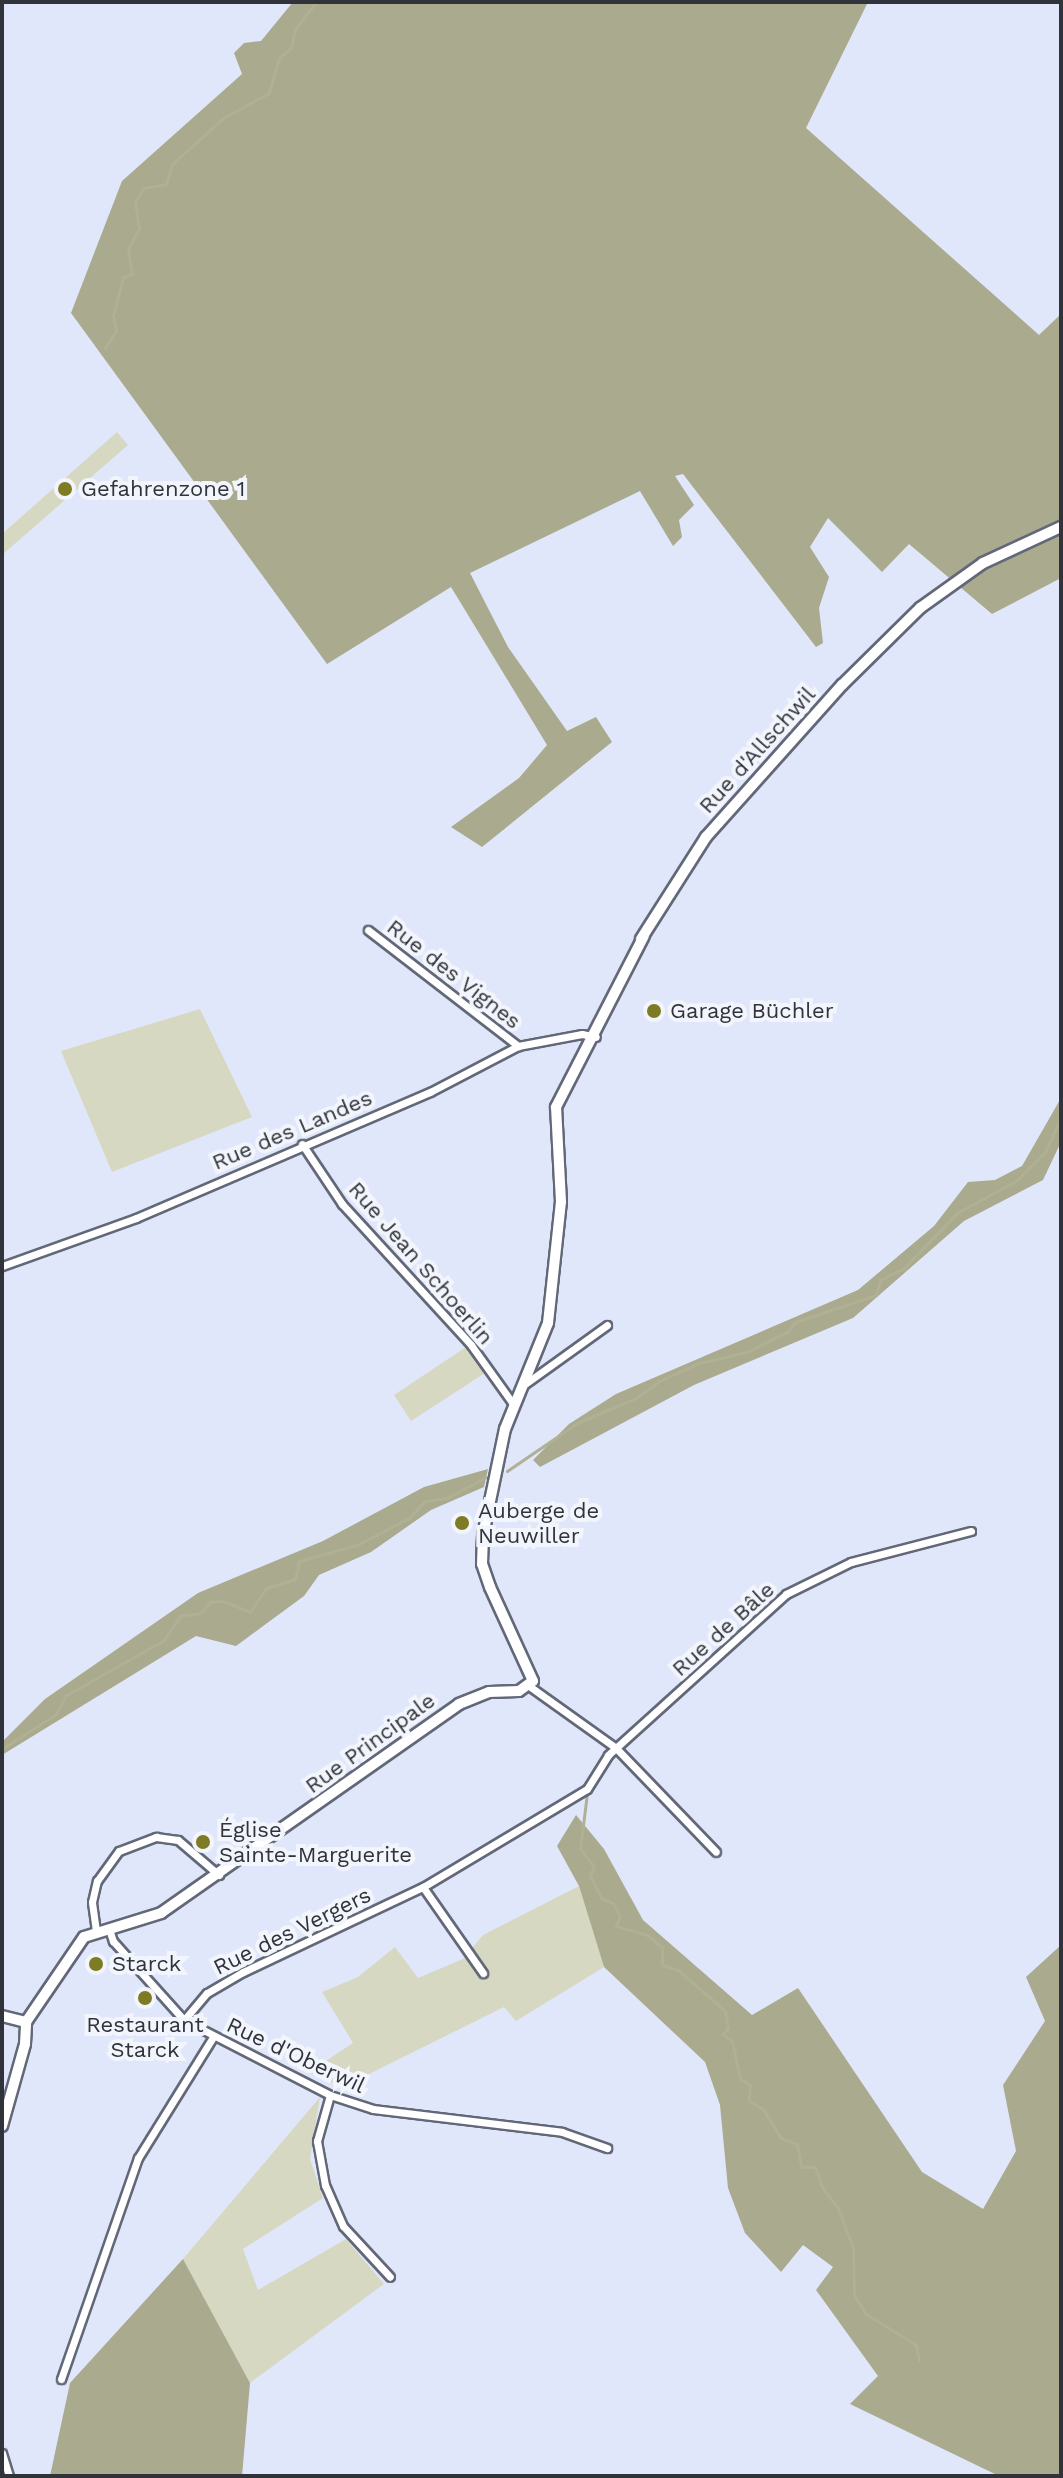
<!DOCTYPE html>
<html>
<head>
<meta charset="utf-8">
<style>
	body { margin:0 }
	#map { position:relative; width:1063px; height:2478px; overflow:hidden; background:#e1e7fa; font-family:"Work Sans",sans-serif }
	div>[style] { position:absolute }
	.green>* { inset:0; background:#d7d8c2 }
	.forest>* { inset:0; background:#a9aa8e }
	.stream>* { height:3px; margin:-1.5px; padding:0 1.5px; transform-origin:1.5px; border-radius:1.5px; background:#b0b194 }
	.roads { filter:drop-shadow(2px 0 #626878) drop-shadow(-2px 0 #626878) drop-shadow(0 2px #626878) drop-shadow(0 -2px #626878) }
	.street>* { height:7px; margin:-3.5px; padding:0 3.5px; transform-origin:3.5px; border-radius:3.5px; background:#fff }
	.secondary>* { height:10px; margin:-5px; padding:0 5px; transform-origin:5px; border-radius:5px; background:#fff }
	.dots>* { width:22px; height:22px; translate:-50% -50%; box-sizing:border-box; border:4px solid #f2f5fc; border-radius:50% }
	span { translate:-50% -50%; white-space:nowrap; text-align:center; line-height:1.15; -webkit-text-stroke:8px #f2f5fc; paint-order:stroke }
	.poi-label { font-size:22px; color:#30333a }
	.left { translate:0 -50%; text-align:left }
	.street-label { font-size:22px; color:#30333a }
	.frame { position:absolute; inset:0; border:4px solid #30333a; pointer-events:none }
</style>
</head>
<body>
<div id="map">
	<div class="green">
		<div style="clip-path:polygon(117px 432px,128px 445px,2px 555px,2px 534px)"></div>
		<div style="clip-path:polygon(200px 1009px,252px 1117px,112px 1172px,61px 1051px)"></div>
		<div style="clip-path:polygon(466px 1347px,485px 1373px,411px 1421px,394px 1395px)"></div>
		<div style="clip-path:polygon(579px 1886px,604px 1967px,516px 2021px,504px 2007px,341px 2088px,309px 2072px,353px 2043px,322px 1992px,358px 1977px,395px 1947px,418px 1978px,463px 1959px,483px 1935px)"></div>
		<div style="clip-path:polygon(320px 2097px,310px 2159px,323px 2198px,243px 2249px,258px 2290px,346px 2239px,384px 2284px,250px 2383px,183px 2259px)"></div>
	</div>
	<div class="forest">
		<div style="clip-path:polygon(293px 2px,868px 2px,806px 128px,1039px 335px,1061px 314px,1061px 578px,992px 614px,909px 544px,882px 572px,828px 518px,810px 547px,829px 577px,819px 608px,823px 643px,816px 647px,683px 474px,675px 476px,694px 505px,679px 520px,682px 537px,673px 546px,640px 491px,470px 573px,508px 647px,567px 731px,596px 717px,612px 742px,482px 847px,451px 827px,519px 778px,547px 745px,451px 587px,327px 664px,71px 313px,122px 181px,242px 74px,234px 53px,244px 43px,261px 41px)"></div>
		<div style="clip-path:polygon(1061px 1098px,1061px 1142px,1043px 1180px,964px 1221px,853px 1318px,694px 1385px,540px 1467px,533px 1460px,569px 1424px,616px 1394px,858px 1290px,934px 1226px,968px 1182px,995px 1180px,1022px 1166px)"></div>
		<div style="clip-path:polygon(488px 1469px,484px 1487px,431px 1510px,371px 1552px,319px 1575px,304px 1596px,236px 1646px,196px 1636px,2px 1755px,2px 1742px,45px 1699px,198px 1593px,323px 1541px,424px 1487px)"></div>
		<div style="clip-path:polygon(576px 1815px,604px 1849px,643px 1920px,752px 2015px,798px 1988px,922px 2172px,983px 2209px,1016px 2151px,1003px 2085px,1045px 2021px,1026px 1977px,1061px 1945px,1061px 2476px,999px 2476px,850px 2404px,878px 2376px,816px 2290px,833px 2267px,803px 2245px,781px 2272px,745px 2233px,728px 2188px,720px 2105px,705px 2062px,604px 1967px,579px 1886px,557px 1846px)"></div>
		<div style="clip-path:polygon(183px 2259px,250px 2383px,242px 2476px,50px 2476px,70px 2383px)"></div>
	</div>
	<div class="stream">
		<div style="left:105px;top:348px;width:20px;rotate:-57deg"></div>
		<div style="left:116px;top:331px;width:15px;rotate:-101deg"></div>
		<div style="left:113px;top:316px;width:40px;rotate:-75.6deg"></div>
		<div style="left:123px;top:277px;width:9px;rotate:-18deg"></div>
		<div style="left:132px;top:274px;width:25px;rotate:-99deg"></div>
		<div style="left:128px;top:249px;width:24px;rotate:-62deg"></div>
		<div style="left:139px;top:228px;width:26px;rotate:-99deg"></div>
		<div style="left:135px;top:202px;width:16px;rotate:-60deg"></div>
		<div style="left:143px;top:188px;width:23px;rotate:-10deg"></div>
		<div style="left:166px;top:184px;width:21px;rotate:-73deg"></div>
		<div style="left:172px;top:164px;width:69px;rotate:-42deg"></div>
		<div style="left:223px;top:118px;width:52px;rotate:-28.5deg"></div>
		<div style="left:269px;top:93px;width:36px;rotate:-74deg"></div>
		<div style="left:279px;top:58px;width:16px;rotate:-40deg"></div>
		<div style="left:291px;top:48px;width:19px;rotate:-78deg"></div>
		<div style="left:295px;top:29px;width:34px;rotate:-52deg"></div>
		<div style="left:507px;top:1471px;width:85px;rotate:-34.4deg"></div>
		<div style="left:577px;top:1423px;width:64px;rotate:-23deg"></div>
		<div style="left:636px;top:1398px;width:29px;rotate:-36deg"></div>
		<div style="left:659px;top:1381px;width:44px;rotate:-24.2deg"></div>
		<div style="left:699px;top:1363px;width:49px;rotate:-12.9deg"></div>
		<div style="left:747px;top:1352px;width:45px;rotate:-26.6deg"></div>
		<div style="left:787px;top:1332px;width:13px;rotate:-51deg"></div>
		<div style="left:795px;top:1322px;width:85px;rotate:-18.4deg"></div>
		<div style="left:876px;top:1295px;width:16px;rotate:-75deg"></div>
		<div style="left:880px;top:1280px;width:25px;rotate:-26deg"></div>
		<div style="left:903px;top:1269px;width:78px;rotate:-46deg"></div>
		<div style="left:957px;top:1213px;width:67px;rotate:-28.5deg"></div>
		<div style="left:1016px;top:1181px;width:41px;rotate:-45deg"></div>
		<div style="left:1045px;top:1152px;width:38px;rotate:-65deg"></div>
		<div style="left:2px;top:1749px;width:64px;rotate:-32.9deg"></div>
		<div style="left:56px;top:1714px;width:20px;rotate:-63deg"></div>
		<div style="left:65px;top:1696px;width:114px;rotate:-29.5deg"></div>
		<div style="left:164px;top:1640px;width:29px;rotate:-56deg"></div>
		<div style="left:180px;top:1616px;width:21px;rotate:-8deg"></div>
		<div style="left:201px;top:1613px;width:14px;rotate:-51deg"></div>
		<div style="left:210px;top:1602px;width:13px;rotate:-4deg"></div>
		<div style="left:223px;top:1601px;width:29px;rotate:22deg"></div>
		<div style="left:250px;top:1612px;width:29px;rotate:-56deg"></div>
		<div style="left:266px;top:1588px;width:30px;rotate:-17deg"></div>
		<div style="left:295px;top:1579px;width:18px;rotate:-77deg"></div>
		<div style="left:299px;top:1561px;width:60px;rotate:-15.4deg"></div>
		<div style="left:357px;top:1545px;width:59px;rotate:-27.4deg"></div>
		<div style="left:409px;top:1518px;width:23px;rotate:-47deg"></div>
		<div style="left:425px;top:1501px;width:22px;rotate:-8deg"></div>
		<div style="left:447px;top:1498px;width:44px;rotate:-28.3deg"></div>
		<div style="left:587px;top:1793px;width:56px;rotate:97.1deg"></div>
		<div style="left:580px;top:1849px;width:22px;rotate:51deg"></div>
		<div style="left:594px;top:1866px;width:10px;rotate:114deg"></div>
		<div style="left:590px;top:1875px;width:25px;rotate:64deg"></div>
		<div style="left:601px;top:1898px;width:13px;rotate:23deg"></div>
		<div style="left:613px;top:1903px;width:15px;rotate:62deg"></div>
		<div style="left:620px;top:1916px;width:11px;rotate:112deg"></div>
		<div style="left:616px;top:1926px;width:32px;rotate:16deg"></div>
		<div style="left:647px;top:1935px;width:19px;rotate:39deg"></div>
		<div style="left:662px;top:1947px;width:18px;rotate:90deg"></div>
		<div style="left:662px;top:1965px;width:17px;rotate:17deg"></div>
		<div style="left:678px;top:1970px;width:62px;rotate:41.1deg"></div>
		<div style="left:725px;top:2011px;width:17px;rotate:80deg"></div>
		<div style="left:728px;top:2028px;width:8px;rotate:130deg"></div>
		<div style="left:723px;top:2034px;width:11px;rotate:38deg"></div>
		<div style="left:732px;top:2041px;width:39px;rotate:78deg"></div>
		<div style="left:740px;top:2079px;width:12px;rotate:31deg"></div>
		<div style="left:750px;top:2085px;width:16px;rotate:94deg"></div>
		<div style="left:749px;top:2101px;width:16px;rotate:30deg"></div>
		<div style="left:763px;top:2109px;width:34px;rotate:58deg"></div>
		<div style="left:781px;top:2138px;width:17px;rotate:21deg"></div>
		<div style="left:797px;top:2144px;width:23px;rotate:80deg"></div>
		<div style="left:801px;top:2167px;width:14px"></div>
		<div style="left:815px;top:2167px;width:21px;rotate:71deg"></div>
		<div style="left:822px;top:2187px;width:26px;rotate:53deg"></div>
		<div style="left:838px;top:2208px;width:43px;rotate:69.4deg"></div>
		<div style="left:853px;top:2248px;width:47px;rotate:88.8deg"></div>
		<div style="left:854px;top:2295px;width:22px;rotate:58deg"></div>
		<div style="left:866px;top:2314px;width:59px;rotate:31.8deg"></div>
		<div style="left:916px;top:2345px;width:16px;rotate:79deg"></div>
	</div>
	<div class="roads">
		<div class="street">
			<div style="left:368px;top:930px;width:190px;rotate:37.7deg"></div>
			<div style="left:302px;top:1144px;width:72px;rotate:56.3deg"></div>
			<div style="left:342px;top:1204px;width:191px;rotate:47.5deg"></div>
			<div style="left:471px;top:1345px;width:74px;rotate:54.4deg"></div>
			<div style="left:2px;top:1266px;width:142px;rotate:-19.7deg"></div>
			<div style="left:136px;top:1218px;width:320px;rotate:-23.2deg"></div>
			<div style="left:430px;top:1092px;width:99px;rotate:-27.6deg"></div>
			<div style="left:518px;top:1046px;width:65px;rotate:-10.6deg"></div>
			<div style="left:582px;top:1034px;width:14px;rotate:12deg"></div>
			<div style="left:525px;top:1384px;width:101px;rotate:-35.7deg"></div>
			<div style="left:529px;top:1686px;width:107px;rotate:35.5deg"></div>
			<div style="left:616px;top:1748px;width:144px;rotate:46.1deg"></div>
			<div style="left:423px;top:1887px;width:105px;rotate:55.1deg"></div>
			<div style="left:109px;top:1929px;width:13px;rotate:72deg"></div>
			<div style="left:113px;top:1941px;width:106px;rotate:48.1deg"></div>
			<div style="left:184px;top:2020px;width:164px;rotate:27.2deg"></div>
			<div style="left:330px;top:2095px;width:45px;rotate:18deg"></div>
			<div style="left:373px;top:2109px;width:190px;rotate:6.9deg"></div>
			<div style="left:562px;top:2132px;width:48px;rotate:19.6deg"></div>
			<div style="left:96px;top:1931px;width:29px;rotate:-98deg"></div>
			<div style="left:92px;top:1902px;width:22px;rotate:-77deg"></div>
			<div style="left:97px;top:1881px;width:37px;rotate:-54deg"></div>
			<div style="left:119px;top:1851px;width:40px;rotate:-21deg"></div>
			<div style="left:156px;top:1837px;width:22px;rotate:8deg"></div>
			<div style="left:178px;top:1840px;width:54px;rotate:40.5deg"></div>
			<div style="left:184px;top:2020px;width:35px;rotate:-50deg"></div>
			<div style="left:207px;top:1993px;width:42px;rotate:-30.3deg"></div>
			<div style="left:243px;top:1972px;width:199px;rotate:-25.3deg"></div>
			<div style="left:423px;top:1887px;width:191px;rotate:-30.9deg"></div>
			<div style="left:587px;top:1789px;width:40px;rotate:-58deg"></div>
			<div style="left:608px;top:1755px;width:240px;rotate:-42.1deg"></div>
			<div style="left:786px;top:1594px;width:72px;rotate:-26.2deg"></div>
			<div style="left:851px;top:1562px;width:124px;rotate:-14.5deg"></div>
			<div style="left:330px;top:2095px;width:48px;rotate:105.8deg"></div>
			<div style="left:317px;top:2141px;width:45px;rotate:79.7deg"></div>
			<div style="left:325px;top:2185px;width:45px;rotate:66.3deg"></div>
			<div style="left:343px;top:2226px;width:69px;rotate:47.3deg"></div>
			<div style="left:61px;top:2379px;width:234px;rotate:-70.8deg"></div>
			<div style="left:138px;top:2158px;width:142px;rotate:-58.2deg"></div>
			<div style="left:2px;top:2453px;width:24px;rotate:73deg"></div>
		</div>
		<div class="secondary">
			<div style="left:641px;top:939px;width:121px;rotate:-57.5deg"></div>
			<div style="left:706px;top:837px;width:204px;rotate:-48.2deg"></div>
			<div style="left:842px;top:685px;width:110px;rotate:-44.6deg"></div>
			<div style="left:920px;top:608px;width:77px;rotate:-35.5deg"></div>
			<div style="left:983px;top:563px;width:86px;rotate:-24.8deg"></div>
			<div style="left:2px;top:2016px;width:25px;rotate:14deg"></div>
			<div style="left:26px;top:2022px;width:103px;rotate:-55.7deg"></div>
			<div style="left:84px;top:1937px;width:81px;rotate:-17.3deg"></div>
			<div style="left:161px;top:1913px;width:364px;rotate:-35deg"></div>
			<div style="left:459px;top:1704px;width:32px;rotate:-22deg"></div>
			<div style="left:489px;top:1692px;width:30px;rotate:-2deg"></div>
			<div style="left:519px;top:1691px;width:17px;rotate:-36deg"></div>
			<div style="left:533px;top:1681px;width:103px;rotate:-114.6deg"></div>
			<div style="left:490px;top:1587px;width:24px;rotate:-109deg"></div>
			<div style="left:482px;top:1564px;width:29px;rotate:-88deg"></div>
			<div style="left:483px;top:1535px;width:108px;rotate:-78.3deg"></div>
			<div style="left:505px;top:1429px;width:114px;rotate:-67.9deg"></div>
			<div style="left:548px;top:1323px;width:122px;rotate:-83.9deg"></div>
			<div style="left:561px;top:1202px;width:95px;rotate:-93deg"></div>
			<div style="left:556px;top:1107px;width:192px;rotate:-62.8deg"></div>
			<div style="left:2px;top:2126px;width:85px;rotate:-74.3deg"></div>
			<div style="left:25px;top:2044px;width:22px;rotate:-87deg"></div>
		</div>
	</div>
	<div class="dots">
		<div style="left:65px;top:489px;background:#7d7c24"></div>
		<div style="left:654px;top:1011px;background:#7d7c24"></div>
		<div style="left:462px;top:1523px;background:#7d7c24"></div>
		<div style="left:203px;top:1842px;background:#7d7c24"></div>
		<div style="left:96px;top:1964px;background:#7d7c24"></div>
		<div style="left:145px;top:1998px;background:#7d7c24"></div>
	</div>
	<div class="poi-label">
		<span class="left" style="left:81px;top:489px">Gefahrenzone 1</span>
		<span class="left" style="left:670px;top:1011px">Garage Büchler</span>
		<span class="left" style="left:478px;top:1523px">Auberge de<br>Neuwiller</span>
		<span class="left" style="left:219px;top:1842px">Église<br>Sainte-Marguerite</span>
		<span class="left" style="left:112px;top:1964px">Starck</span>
		<span style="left:145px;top:2037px">Restaurant<br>Starck</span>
	</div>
	<div class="street-label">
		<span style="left:757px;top:750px;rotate:-48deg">Rue d'Allschwil</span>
		<span style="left:454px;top:974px;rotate:38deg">Rue des Vignes</span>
		<span style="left:292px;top:1130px;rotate:-23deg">Rue des Landes</span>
		<span style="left:421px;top:1263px;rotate:49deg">Rue Jean Schoerlin</span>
		<span style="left:723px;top:1629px;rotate:-42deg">Rue de Bâle</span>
		<span style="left:370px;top:1743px;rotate:-36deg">Rue Principale</span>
		<span style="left:292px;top:1931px;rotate:-26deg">Rue des Vergers</span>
		<span style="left:296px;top:2055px;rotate:25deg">Rue d'Oberwil</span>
	</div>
	<div class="frame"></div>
</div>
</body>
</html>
